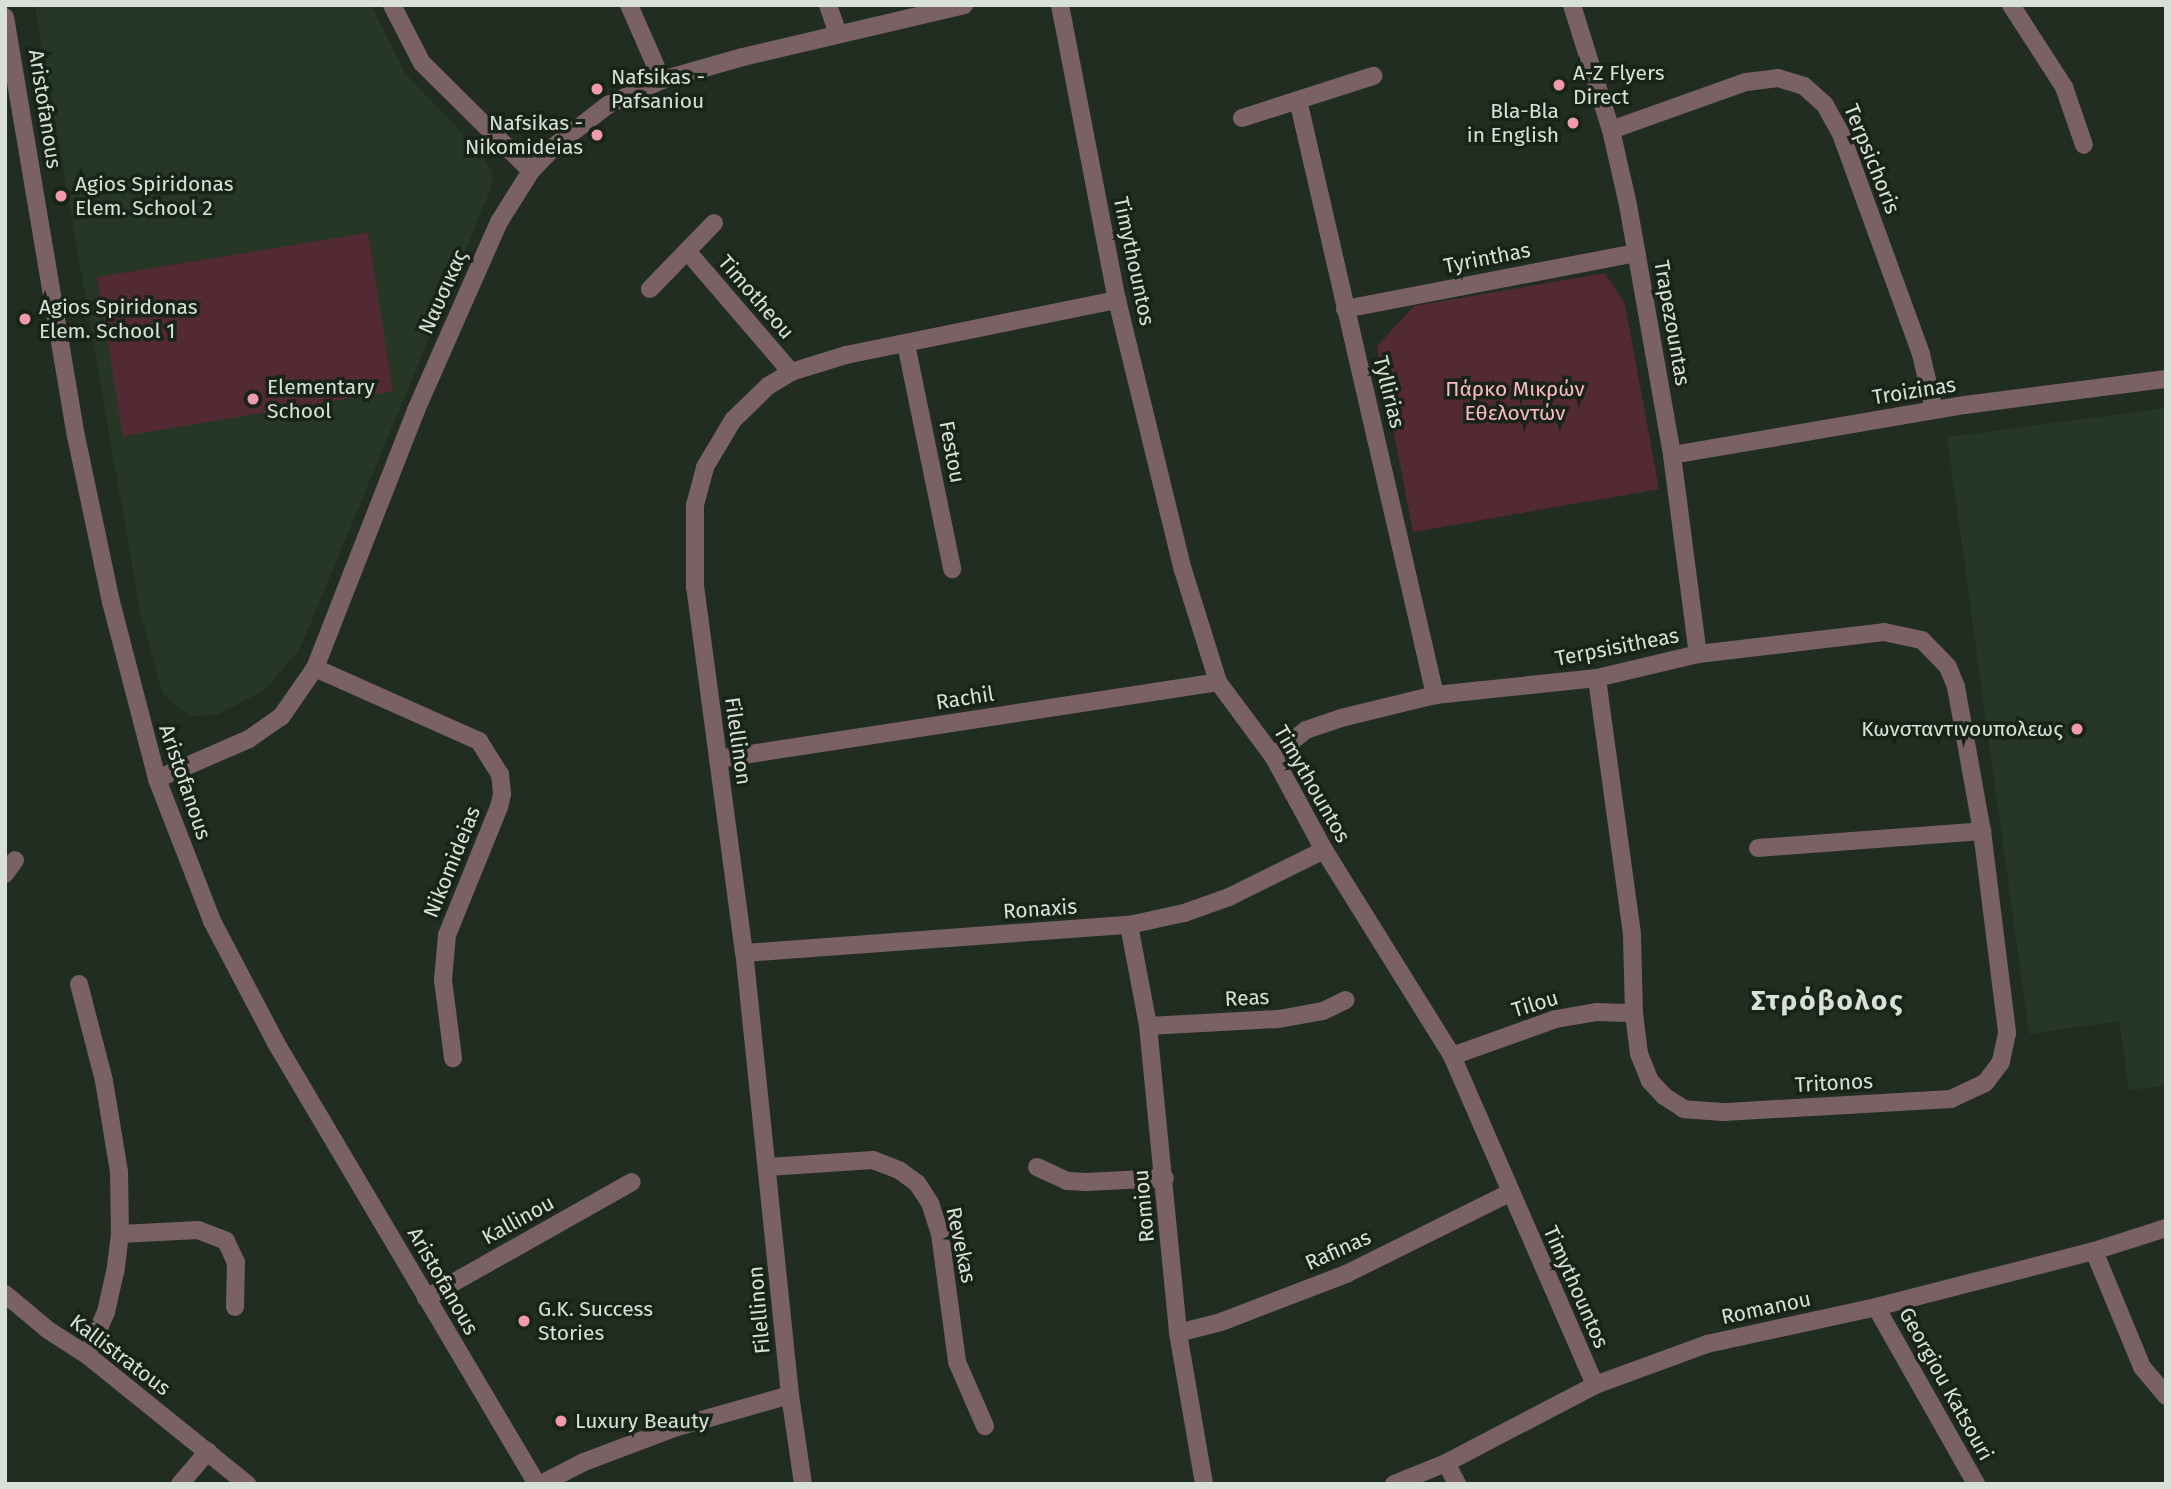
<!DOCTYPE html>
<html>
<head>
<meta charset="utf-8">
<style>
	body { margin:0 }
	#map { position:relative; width:2171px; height:1489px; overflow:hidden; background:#212d21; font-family:"Fira Sans",sans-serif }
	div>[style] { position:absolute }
	.built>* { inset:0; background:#263726 }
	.green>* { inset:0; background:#532933 }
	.minor>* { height:18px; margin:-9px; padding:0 9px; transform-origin:9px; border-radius:9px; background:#796165 }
	.tertiary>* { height:18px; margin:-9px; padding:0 9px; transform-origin:9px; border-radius:9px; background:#796165 }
	.dots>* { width:19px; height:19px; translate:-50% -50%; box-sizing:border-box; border:4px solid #182418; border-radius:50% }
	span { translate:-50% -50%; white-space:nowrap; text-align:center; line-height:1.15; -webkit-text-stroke:7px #182418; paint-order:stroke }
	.poi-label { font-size:21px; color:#d9e0d8 }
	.left { translate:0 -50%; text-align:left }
	.right { translate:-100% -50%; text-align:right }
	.street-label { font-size:21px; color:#d9e0d8 }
	.park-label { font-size:21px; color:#fdb8c6 }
	.district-label { font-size:28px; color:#d9e0d8; font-weight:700; letter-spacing:2px }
	.frame { position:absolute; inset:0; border:7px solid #d9e0d8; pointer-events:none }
</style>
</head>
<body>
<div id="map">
	<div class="built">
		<div style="clip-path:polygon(35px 5px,371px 5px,405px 73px,475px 147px,492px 170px,492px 186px,300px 649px,265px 690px,217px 715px,189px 716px,163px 694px,140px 612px)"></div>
		<div style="clip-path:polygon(2166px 408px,2166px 1086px,2129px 1090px,2119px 1021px,2029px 1034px,1947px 437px)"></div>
	</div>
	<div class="green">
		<div style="clip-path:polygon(368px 233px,393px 391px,123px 436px,97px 277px)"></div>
		<div style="clip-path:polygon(1605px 273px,1625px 304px,1659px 489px,1413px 532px,1377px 346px,1414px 306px)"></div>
	</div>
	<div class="minor">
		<div style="left:392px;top:5px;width:65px;rotate:62.7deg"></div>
		<div style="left:422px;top:63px;width:153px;rotate:44.7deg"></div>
		<div style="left:629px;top:5px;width:82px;rotate:66.3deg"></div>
		<div style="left:828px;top:5px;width:31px;rotate:71deg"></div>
		<div style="left:1060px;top:5px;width:300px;rotate:79.1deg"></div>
		<div style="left:1117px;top:300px;width:278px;rotate:76.3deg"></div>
		<div style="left:1183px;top:570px;width:117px;rotate:72.6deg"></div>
		<div style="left:1218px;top:682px;width:92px;rotate:53.4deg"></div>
		<div style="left:1273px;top:756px;width:107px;rotate:61.5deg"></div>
		<div style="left:1324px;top:850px;width:243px;rotate:58.1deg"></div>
		<div style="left:1452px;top:1056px;width:359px;rotate:66.5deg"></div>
		<div style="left:1572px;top:5px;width:131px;rotate:72.7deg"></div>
		<div style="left:1611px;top:130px;width:77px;rotate:77.2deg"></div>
		<div style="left:1628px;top:205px;width:254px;rotate:80deg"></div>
		<div style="left:1672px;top:455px;width:201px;rotate:82.6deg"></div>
		<div style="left:2011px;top:5px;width:98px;rotate:57.1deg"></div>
		<div style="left:2064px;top:87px;width:61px;rotate:71deg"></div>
		<div style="left:1298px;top:100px;width:611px;rotate:77.03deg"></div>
		<div style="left:1242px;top:118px;width:138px;rotate:-17.8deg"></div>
		<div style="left:1611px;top:130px;width:143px;rotate:-19.6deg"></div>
		<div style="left:1746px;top:82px;width:32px;rotate:-7deg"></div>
		<div style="left:1778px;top:78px;width:27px;rotate:17deg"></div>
		<div style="left:1804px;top:86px;width:28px;rotate:42deg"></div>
		<div style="left:1825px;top:105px;width:33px;rotate:61deg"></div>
		<div style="left:1841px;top:134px;width:234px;rotate:70deg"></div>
		<div style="left:1921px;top:354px;width:57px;rotate:76.9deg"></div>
		<div style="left:687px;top:251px;width:160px;rotate:49.3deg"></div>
		<div style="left:650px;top:289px;width:92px;rotate:-45.9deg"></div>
		<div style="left:1345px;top:309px;width:297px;rotate:-10.9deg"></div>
		<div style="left:906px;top:344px;width:230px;rotate:78.4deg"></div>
		<div style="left:1672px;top:455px;width:297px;rotate:-9.7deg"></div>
		<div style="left:1965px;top:405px;width:203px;rotate:-7.4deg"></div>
		<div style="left:315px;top:668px;width:180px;rotate:24deg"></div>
		<div style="left:479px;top:741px;width:39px;rotate:58deg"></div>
		<div style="left:500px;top:774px;width:20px;rotate:84deg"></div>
		<div style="left:502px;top:794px;width:13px;rotate:103deg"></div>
		<div style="left:499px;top:807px;width:138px;rotate:112.1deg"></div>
		<div style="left:447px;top:935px;width:45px;rotate:95.1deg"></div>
		<div style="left:443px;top:980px;width:79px;rotate:82.7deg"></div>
		<div style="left:1273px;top:756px;width:42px;rotate:-38.2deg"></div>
		<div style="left:1306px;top:730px;width:37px;rotate:-19deg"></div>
		<div style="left:1341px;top:718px;width:97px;rotate:-13.7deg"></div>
		<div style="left:1435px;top:695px;width:163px;rotate:-6deg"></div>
		<div style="left:1597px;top:678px;width:104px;rotate:-13.4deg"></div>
		<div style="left:1698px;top:654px;width:187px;rotate:-6.7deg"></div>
		<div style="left:1884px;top:632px;width:39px;rotate:12deg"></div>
		<div style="left:1922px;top:640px;width:37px;rotate:46deg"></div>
		<div style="left:1948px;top:667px;width:22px;rotate:68deg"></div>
		<div style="left:1956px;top:687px;width:146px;rotate:79.8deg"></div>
		<div style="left:1982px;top:831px;width:204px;rotate:82.9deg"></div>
		<div style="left:2007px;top:1033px;width:30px;rotate:102deg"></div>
		<div style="left:2001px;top:1062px;width:26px;rotate:127deg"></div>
		<div style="left:1985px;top:1083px;width:38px;rotate:155deg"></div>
		<div style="left:1951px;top:1099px;width:228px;rotate:176.7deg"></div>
		<div style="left:1723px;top:1112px;width:39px;rotate:-176deg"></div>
		<div style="left:1684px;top:1109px;width:24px;rotate:-147deg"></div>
		<div style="left:1664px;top:1096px;width:21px;rotate:-133deg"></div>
		<div style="left:1650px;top:1081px;width:29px;rotate:-112deg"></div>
		<div style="left:1639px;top:1054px;width:41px;rotate:-97deg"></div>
		<div style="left:1634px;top:1013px;width:79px;rotate:-91.5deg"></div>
		<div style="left:1632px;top:934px;width:258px;rotate:-97.8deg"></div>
		<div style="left:718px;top:759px;width:506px;rotate:-8.75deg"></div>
		<div style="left:157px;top:779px;width:100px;rotate:-23.5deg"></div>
		<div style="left:249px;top:739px;width:39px;rotate:-35deg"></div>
		<div style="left:281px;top:717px;width:60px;rotate:-55.2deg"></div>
		<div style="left:315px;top:668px;width:277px;rotate:-68.6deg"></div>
		<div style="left:416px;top:410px;width:206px;rotate:-66.2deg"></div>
		<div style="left:499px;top:222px;width:60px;rotate:-57.9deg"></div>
		<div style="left:531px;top:171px;width:36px;rotate:-46deg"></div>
		<div style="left:556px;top:145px;width:66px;rotate:-37.6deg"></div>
		<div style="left:608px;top:105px;width:60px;rotate:-24.8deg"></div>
		<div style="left:662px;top:80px;width:84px;rotate:-15.9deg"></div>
		<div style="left:743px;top:57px;width:227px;rotate:-13.2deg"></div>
		<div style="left:1758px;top:848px;width:225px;rotate:-4.3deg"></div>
		<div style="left:5px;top:874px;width:17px;rotate:-54deg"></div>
		<div style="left:1129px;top:925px;width:103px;rotate:79.3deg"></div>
		<div style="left:1148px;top:1026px;width:308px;rotate:84.4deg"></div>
		<div style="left:1178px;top:1333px;width:153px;rotate:80.2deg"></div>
		<div style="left:744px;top:953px;width:386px;rotate:-4.2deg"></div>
		<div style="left:1129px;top:925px;width:56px;rotate:-12.3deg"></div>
		<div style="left:1184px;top:913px;width:48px;rotate:-19.6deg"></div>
		<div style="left:1229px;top:897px;width:106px;rotate:-26.3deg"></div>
		<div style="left:79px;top:984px;width:100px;rotate:75.5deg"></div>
		<div style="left:104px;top:1081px;width:92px;rotate:80.6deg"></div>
		<div style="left:119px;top:1172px;width:62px;rotate:89.1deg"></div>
		<div style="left:120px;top:1234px;width:38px;rotate:97deg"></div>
		<div style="left:115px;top:1272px;width:41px;rotate:102.7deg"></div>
		<div style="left:106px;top:1312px;width:47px;rotate:113.8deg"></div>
		<div style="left:1148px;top:1026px;width:131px;rotate:-3.1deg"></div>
		<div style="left:1279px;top:1019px;width:45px;rotate:-10.3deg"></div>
		<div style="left:1323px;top:1011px;width:25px;rotate:-26deg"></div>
		<div style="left:1452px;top:1056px;width:110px;rotate:-19.6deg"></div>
		<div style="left:1556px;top:1019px;width:42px;rotate:-9.7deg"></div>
		<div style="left:1597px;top:1012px;width:37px;rotate:2deg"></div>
		<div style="left:768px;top:1167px;width:105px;rotate:-3.8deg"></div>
		<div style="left:873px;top:1160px;width:28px;rotate:21deg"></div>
		<div style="left:899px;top:1170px;width:22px;rotate:36deg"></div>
		<div style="left:917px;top:1183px;width:24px;rotate:57deg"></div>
		<div style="left:930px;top:1203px;width:33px;rotate:72deg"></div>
		<div style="left:940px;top:1234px;width:129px;rotate:82.4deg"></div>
		<div style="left:957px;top:1362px;width:70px;rotate:66.4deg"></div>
		<div style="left:1037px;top:1167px;width:33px;rotate:25deg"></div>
		<div style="left:1067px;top:1181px;width:19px;rotate:3deg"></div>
		<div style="left:1086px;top:1182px;width:79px;rotate:-2.9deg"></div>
		<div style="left:120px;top:1234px;width:78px;rotate:-2.9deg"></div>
		<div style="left:198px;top:1230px;width:30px;rotate:21deg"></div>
		<div style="left:226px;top:1241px;width:23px;rotate:65deg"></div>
		<div style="left:236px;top:1262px;width:45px;rotate:91.3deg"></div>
		<div style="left:2094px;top:1251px;width:126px;rotate:67.5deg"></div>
		<div style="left:2142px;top:1367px;width:38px;rotate:50deg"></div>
		<div style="left:5px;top:1294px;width:56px;rotate:39.9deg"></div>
		<div style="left:48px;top:1330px;width:46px;rotate:32.7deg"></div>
		<div style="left:87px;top:1355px;width:206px;rotate:38.9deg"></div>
		<div style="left:426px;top:1298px;width:236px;rotate:-29.4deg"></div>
		<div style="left:1876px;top:1307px;width:203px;rotate:60.5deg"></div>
		<div style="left:1178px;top:1333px;width:44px;rotate:-14.3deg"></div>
		<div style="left:1221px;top:1322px;width:134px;rotate:-21deg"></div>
		<div style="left:1346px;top:1274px;width:182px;rotate:-26.4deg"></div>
		<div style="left:1446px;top:1463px;width:24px;rotate:62deg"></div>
		<div style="left:180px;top:1484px;width:43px;rotate:-49.7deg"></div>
		<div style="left:541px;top:1484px;width:48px;rotate:-27.1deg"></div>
		<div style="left:584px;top:1462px;width:99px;rotate:-20.6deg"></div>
		<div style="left:677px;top:1427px;width:117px;rotate:-15.8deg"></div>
		<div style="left:803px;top:1484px;width:90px;rotate:-98.3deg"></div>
		<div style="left:790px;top:1395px;width:444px;rotate:-95.9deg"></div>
		<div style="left:744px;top:953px;width:369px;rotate:-97.6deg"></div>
		<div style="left:695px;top:587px;width:82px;rotate:-90deg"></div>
		<div style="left:695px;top:505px;width:39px;rotate:-75deg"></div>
		<div style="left:705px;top:467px;width:55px;rotate:-59.2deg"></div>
		<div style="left:733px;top:420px;width:49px;rotate:-44.2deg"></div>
		<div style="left:768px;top:386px;width:27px;rotate:-31deg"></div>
		<div style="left:791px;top:372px;width:58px;rotate:-17.2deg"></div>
		<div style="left:846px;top:355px;width:277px;rotate:-11.5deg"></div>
		<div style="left:1394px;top:1484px;width:56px;rotate:-22deg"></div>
		<div style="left:1446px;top:1463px;width:168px;rotate:-27.6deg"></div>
		<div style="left:1595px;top:1385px;width:119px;rotate:-20.1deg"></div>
		<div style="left:1707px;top:1344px;width:173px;rotate:-12.3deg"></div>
		<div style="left:1876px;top:1307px;width:225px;rotate:-14.4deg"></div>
		<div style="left:2094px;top:1251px;width:76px;rotate:-17.7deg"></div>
	</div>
	<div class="tertiary">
		<div style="left:5px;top:17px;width:425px;rotate:80.4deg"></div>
		<div style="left:76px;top:436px;width:170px;rotate:78.1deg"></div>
		<div style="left:111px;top:602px;width:183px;rotate:75.4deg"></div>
		<div style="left:157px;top:779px;width:152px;rotate:68.8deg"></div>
		<div style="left:212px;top:921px;width:138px;rotate:62.3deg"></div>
		<div style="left:276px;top:1043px;width:512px;rotate:59.38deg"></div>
	</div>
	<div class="dots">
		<div style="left:1559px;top:85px;background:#f29aad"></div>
		<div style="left:597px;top:89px;background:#f29aad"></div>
		<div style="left:1573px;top:123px;background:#f29aad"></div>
		<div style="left:597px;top:135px;background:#f29aad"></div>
		<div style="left:61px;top:196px;background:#f29aad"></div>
		<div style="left:25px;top:319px;background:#f29aad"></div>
		<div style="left:253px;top:399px;background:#f29aad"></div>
		<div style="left:2077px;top:729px;background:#f29aad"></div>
		<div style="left:524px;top:1321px;background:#f29aad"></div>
		<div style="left:561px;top:1421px;background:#f29aad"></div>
	</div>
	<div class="poi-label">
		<span class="left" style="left:1573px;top:85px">A-Z Flyers<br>Direct</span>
		<span class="left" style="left:611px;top:89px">Nafsikas -<br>Pafsaniou</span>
		<span class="right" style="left:1559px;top:123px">Bla-Bla<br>in English</span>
		<span class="right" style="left:583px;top:135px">Nafsikas -<br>Nikomideias</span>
		<span class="left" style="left:75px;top:196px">Agios Spiridonas<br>Elem. School 2</span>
		<span class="left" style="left:39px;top:319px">Agios Spiridonas<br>Elem. School 1</span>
		<span class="left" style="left:267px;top:399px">Elementary<br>School</span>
		<span class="right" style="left:2063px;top:729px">Κωνσταντινουπολεως</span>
		<span class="left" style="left:538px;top:1321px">G.K. Success<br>Stories</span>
		<span class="left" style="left:575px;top:1421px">Luxury Beauty</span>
	</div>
	<div class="street-label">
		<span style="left:45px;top:109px;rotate:81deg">Aristofanous</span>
		<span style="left:1872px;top:159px;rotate:68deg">Terpsichoris</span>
		<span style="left:1487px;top:258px;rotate:-11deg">Tyrinthas</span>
		<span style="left:1134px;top:261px;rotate:78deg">Timythountos</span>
		<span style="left:443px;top:292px;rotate:-66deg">Ναυσικας</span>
		<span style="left:756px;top:297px;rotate:49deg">Timotheou</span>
		<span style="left:1672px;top:323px;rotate:80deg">Trapezountas</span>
		<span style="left:1914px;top:391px;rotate:-9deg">Troizinas</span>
		<span style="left:1389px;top:392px;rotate:76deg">Tyllirias</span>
		<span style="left:952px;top:452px;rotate:79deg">Festou</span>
		<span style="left:1617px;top:647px;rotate:-11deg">Terpsisitheas</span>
		<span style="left:965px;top:698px;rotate:-9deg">Rachil</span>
		<span style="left:738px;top:741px;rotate:82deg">Filellinon</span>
		<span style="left:185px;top:782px;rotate:71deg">Aristofanous</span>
		<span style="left:1312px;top:784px;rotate:60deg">Timythountos</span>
		<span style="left:452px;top:862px;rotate:-68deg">Nikomideias</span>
		<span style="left:1040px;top:909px;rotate:-4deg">Ronaxis</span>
		<span style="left:1247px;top:998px;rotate:-3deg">Reas</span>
		<span style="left:1535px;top:1004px;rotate:-17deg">Tilou</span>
		<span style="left:1834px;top:1083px;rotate:-3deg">Tritonos</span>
		<span style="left:1144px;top:1206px;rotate:-95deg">Romiou</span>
		<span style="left:518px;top:1220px;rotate:-29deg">Kallinou</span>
		<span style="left:961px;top:1245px;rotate:78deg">Revekas</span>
		<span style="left:1338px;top:1250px;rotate:-24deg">Rafinas</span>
		<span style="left:443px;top:1281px;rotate:60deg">Aristofanous</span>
		<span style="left:1576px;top:1287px;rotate:66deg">Timythountos</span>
		<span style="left:1766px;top:1308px;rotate:-12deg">Romanou</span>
		<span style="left:759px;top:1310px;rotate:-95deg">Filellinon</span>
		<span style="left:120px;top:1355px;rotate:37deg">Kallistratous</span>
		<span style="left:1946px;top:1384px;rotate:61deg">Georgiou Katsouri</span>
	</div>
	<div class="park-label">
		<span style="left:1515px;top:401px">Πάρκο Μικρών<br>Εθελοντών</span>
	</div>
	<div class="district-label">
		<span style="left:1828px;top:1001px">Στρόβολος</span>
	</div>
	<div class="frame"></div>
</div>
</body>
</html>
